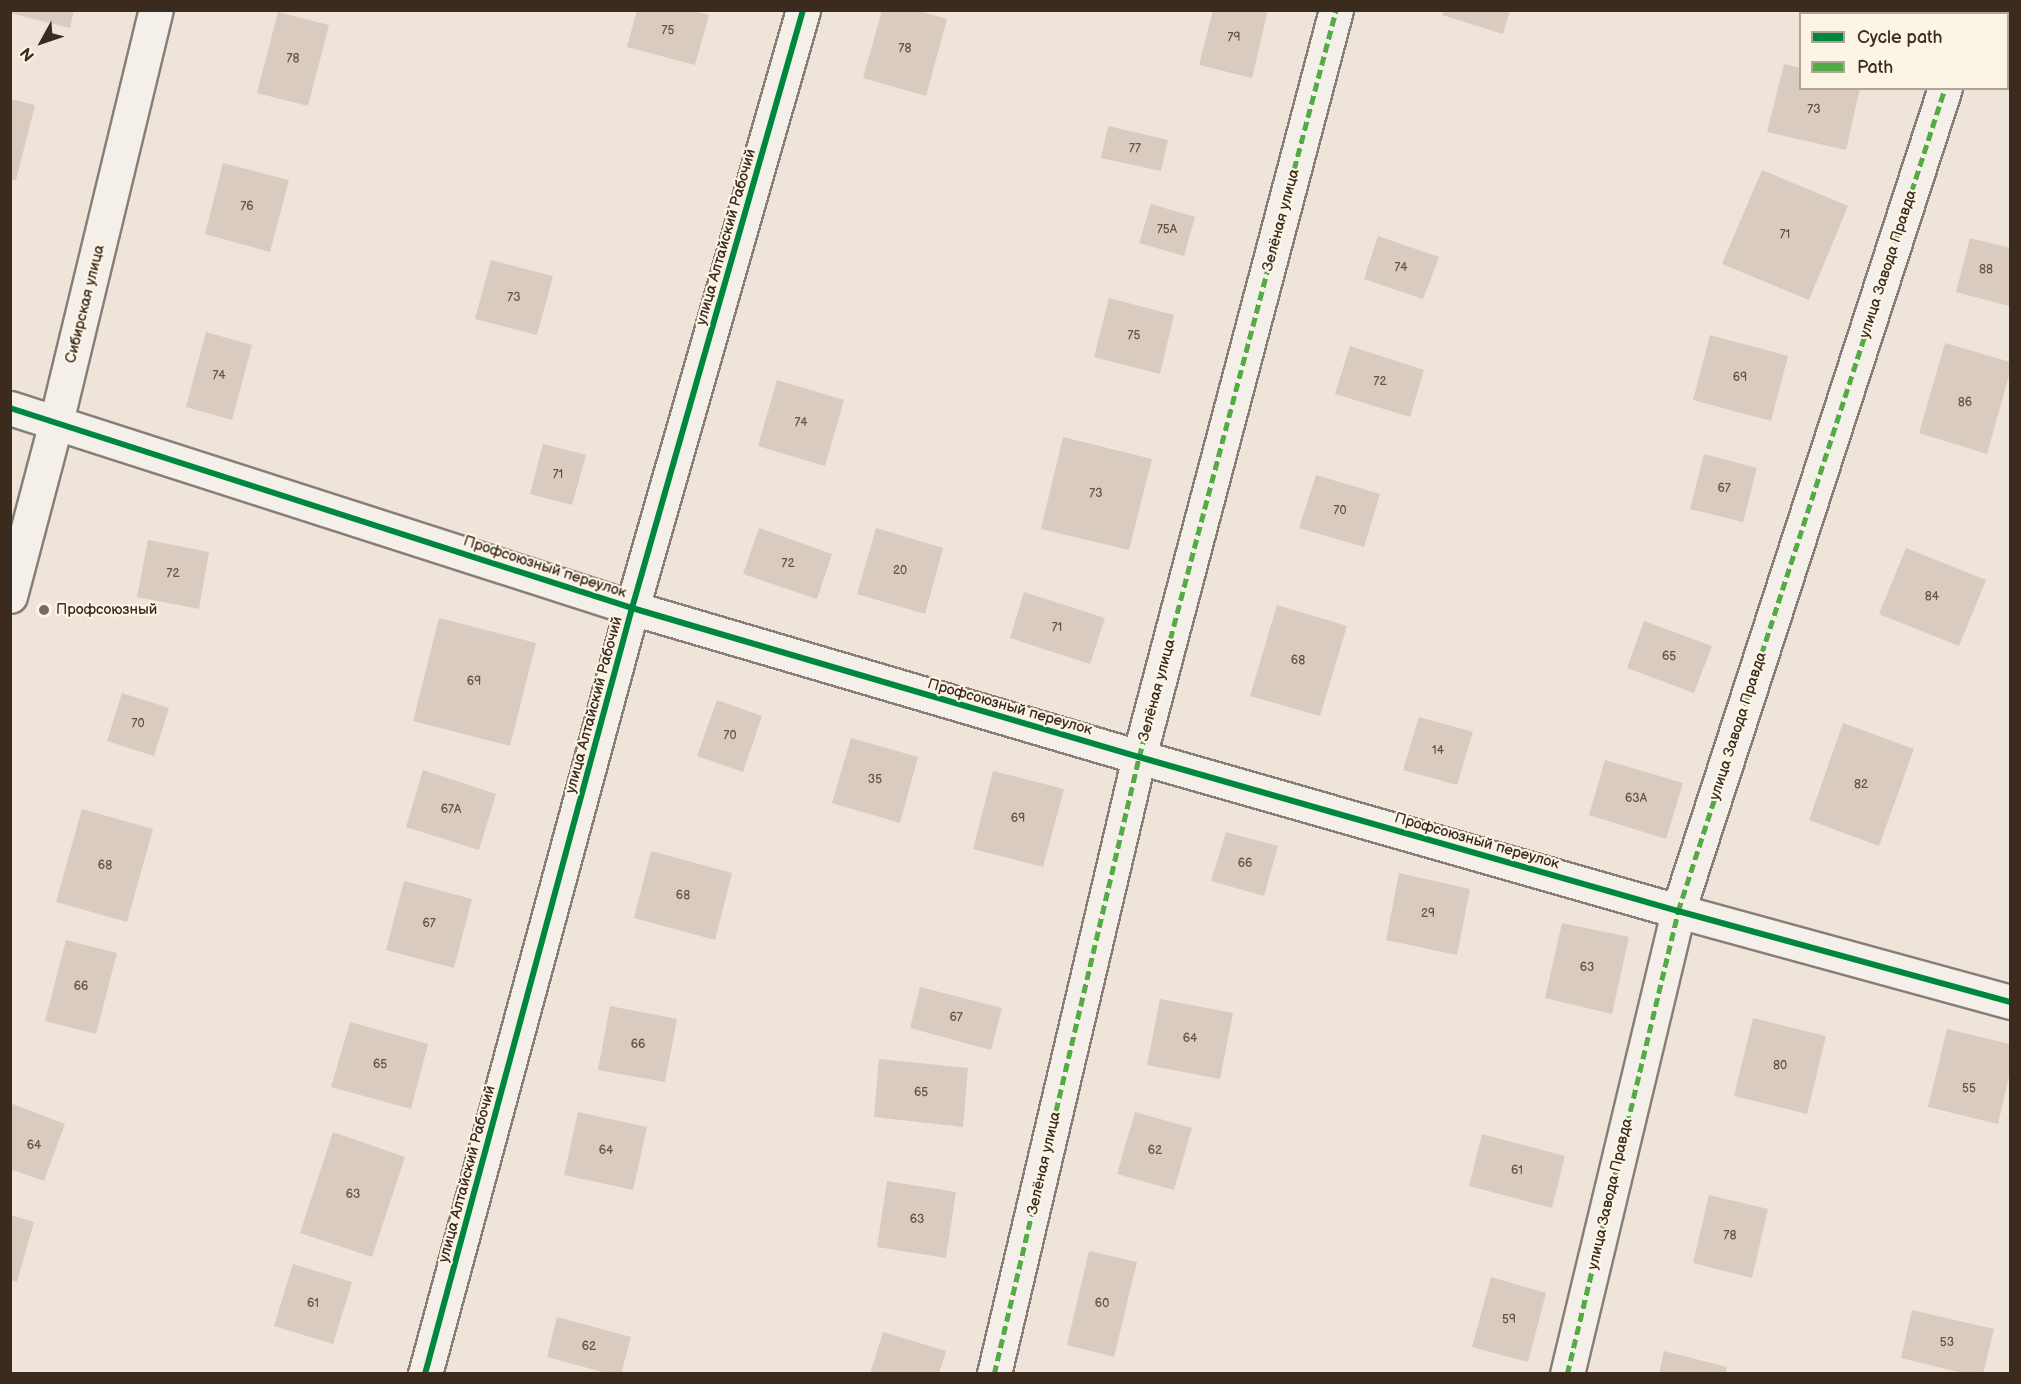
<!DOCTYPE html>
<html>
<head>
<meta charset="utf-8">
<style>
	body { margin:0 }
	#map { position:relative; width:2021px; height:1384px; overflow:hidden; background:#efe4d9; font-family:"Balsamiq Sans",sans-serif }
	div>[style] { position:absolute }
	.building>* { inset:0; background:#d9cbc0 }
	.roads { filter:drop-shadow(2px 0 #877f77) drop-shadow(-2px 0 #877f77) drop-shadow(0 2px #877f77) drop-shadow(0 -2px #877f77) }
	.minor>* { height:33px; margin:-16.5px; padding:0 16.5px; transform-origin:16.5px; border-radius:16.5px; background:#f4f0e9 }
	.quiet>* { height:4.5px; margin-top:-2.25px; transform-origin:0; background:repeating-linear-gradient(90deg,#55ab43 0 9px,transparent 0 13.5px) }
	.cycleway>* { height:6px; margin:-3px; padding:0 3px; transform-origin:3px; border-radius:3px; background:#00873e }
	.dots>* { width:16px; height:16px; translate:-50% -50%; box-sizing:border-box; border:3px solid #fcf5e5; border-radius:50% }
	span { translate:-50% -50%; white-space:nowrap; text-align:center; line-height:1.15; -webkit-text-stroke:4.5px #fcf5e5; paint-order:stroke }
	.number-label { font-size:12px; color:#645448 }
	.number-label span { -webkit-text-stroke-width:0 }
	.street-label { font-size:15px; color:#3b2a1e }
	.poi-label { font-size:15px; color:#3b2a1e }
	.left { translate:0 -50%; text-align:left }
	.frame { position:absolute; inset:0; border:12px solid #3b2a1e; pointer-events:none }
	.legend { position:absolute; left:1799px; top:12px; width:210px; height:78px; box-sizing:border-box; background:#fcf5e5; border:2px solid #afa495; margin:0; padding:8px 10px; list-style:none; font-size:18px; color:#3b2a1e }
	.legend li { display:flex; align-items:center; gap:12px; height:30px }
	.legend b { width:30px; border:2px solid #afa495 }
	.north { position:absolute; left:12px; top:12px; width:60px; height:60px; -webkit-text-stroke:4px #fcf5e5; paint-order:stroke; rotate:230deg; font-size:16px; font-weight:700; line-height:24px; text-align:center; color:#3b2a1e }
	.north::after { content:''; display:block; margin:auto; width:21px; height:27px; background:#3b2a1e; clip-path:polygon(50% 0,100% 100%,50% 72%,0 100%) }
</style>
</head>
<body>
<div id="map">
	<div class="building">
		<div style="clip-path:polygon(10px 10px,74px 10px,70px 28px,10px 13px)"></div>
		<div style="clip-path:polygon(637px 10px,690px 10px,709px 15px,695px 65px,627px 47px)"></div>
		<div style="clip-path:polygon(882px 10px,916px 10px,947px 19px,926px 96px,863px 78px)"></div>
		<div style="clip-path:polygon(1213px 10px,1268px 10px,1252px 78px,1199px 65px)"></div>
		<div style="clip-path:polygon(1444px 10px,1510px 10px,1503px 34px,1442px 15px)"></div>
		<div style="clip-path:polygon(278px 12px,329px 25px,308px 106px,257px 93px)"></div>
		<div style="clip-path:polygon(1784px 64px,1800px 68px,1800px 88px,1860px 88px,1846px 150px,1767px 132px)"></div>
		<div style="clip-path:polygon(10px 99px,35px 105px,16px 180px,10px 179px)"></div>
		<div style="clip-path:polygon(1108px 126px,1168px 140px,1161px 171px,1101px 158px)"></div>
		<div style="clip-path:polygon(223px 163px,289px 180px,270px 252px,205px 234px)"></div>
		<div style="clip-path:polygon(1762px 170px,1848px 206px,1809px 300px,1722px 264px)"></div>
		<div style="clip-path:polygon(1151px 204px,1195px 217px,1184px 256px,1139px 243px)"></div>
		<div style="clip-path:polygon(1378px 236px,1439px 257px,1423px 299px,1364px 279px)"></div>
		<div style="clip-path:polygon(1970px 238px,2010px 248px,2009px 306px,1956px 292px)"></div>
		<div style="clip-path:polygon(491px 260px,553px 276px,537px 335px,475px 319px)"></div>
		<div style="clip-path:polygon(1109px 298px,1174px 315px,1160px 374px,1094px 357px)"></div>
		<div style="clip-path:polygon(206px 332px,252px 345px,232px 420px,186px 407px)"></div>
		<div style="clip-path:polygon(1710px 335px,1788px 356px,1771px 421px,1693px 400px)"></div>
		<div style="clip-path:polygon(1945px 343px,2010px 362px,2010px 372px,1987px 454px,1919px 433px)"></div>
		<div style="clip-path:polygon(1350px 346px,1424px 370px,1410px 417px,1335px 394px)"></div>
		<div style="clip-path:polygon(777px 380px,844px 400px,825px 466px,758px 446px)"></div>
		<div style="clip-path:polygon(1063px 437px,1152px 459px,1129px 550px,1041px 529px)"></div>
		<div style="clip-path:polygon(543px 444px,586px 455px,572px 505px,530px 494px)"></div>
		<div style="clip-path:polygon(1704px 454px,1757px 468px,1743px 522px,1690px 509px)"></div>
		<div style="clip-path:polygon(1316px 475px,1380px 494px,1364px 547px,1299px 528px)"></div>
		<div style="clip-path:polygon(759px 528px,832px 554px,817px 599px,743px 574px)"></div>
		<div style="clip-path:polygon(876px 528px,943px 548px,925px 614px,857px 594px)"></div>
		<div style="clip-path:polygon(148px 540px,209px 552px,199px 609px,137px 597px)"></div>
		<div style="clip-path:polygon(1906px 548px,1986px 580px,1959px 646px,1879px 614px)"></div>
		<div style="clip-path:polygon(1024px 592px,1105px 618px,1090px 664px,1010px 638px)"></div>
		<div style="clip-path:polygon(1277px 605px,1347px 626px,1320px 716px,1250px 696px)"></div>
		<div style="clip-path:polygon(439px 618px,536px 643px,510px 746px,413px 721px)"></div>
		<div style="clip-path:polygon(1644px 621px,1712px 646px,1694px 693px,1627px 668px)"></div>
		<div style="clip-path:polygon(122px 693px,169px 708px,154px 756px,107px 741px)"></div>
		<div style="clip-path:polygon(717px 700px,762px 716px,743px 772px,697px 756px)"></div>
		<div style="clip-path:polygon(1419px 717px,1473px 732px,1457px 785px,1403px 770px)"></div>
		<div style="clip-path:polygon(1843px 723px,1914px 749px,1879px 846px,1809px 820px)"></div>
		<div style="clip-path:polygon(851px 738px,918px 757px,900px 823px,832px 803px)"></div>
		<div style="clip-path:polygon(1605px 760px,1683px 783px,1666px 839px,1589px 815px)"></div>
		<div style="clip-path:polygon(423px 770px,496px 794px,479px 850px,406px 827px)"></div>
		<div style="clip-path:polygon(993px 771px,1064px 789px,1043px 867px,973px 849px)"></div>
		<div style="clip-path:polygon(82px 809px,153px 829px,127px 922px,56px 902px)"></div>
		<div style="clip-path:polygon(1226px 832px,1278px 846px,1264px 896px,1211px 881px)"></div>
		<div style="clip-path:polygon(651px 851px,732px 873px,715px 940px,634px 918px)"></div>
		<div style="clip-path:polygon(1399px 873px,1470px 889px,1457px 955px,1386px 940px)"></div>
		<div style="clip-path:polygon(404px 881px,472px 899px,454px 968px,386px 950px)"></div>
		<div style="clip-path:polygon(1562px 923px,1629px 937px,1612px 1014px,1545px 998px)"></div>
		<div style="clip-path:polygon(66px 940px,117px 953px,96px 1034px,45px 1021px)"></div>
		<div style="clip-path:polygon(920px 987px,1002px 1008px,991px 1050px,910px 1028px)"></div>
		<div style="clip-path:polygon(1160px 999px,1233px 1013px,1220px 1079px,1147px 1065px)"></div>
		<div style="clip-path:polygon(610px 1006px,677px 1019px,665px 1082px,598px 1070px)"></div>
		<div style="clip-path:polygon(1753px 1018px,1826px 1036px,1807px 1114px,1734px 1096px)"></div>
		<div style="clip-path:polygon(350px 1022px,428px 1044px,411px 1109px,331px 1087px)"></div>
		<div style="clip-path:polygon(1947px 1029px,2010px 1044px,2010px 1072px,1998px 1124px,1928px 1107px)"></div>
		<div style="clip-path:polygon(879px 1059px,968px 1068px,963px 1127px,874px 1117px)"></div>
		<div style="clip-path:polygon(10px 1103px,65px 1124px,44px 1181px,10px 1169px)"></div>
		<div style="clip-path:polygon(578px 1112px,647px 1127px,633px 1190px,564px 1175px)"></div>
		<div style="clip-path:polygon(1135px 1112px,1192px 1128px,1174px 1190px,1117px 1174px)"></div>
		<div style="clip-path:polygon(333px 1132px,405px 1157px,372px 1257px,300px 1233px)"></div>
		<div style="clip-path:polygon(1482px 1134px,1565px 1156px,1552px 1208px,1469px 1186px)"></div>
		<div style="clip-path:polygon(887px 1181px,956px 1192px,946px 1258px,877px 1247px)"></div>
		<div style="clip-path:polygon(1709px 1195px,1768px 1209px,1752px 1278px,1693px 1263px)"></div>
		<div style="clip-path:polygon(10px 1215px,34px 1222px,17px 1282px,10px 1280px)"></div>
		<div style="clip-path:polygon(1089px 1251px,1137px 1262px,1114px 1357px,1067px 1345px)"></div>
		<div style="clip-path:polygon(293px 1264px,352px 1282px,333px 1344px,274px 1326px)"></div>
		<div style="clip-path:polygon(1491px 1277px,1546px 1293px,1528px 1362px,1472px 1347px)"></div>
		<div style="clip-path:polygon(1912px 1310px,1994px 1329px,1983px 1374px,1966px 1374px,1901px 1358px)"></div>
		<div style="clip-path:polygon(557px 1317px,631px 1337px,621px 1374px,610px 1374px,547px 1357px)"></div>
		<div style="clip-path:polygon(883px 1332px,946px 1351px,939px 1374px,870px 1374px)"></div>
		<div style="clip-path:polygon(1664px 1351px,1727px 1367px,1726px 1374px,1659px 1374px)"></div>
	</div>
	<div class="roads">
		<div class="minor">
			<div style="left:1969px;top:14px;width:4px;rotate:-76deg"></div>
			<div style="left:10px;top:408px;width:653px;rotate:17.82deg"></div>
			<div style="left:632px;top:608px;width:528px;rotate:16.38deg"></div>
			<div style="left:1139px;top:757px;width:561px;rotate:15.95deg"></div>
			<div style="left:1678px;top:911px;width:344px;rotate:15.3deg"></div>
			<div style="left:10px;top:596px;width:180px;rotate:-75.2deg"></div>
			<div style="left:56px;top:422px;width:424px;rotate:-76.4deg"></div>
			<div style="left:425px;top:1374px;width:793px;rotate:-74.88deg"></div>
			<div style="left:632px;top:608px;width:622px;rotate:-74.04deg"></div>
			<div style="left:994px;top:1374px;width:634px;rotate:-76.78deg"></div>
			<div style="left:1139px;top:757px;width:773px;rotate:-75.23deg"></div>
			<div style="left:1567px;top:1374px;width:476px;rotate:-76.5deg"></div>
			<div style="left:1678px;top:911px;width:865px;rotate:-72.03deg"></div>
		</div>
	</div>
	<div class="quiet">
		<div style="left:1969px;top:14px;width:4px;rotate:-76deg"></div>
		<div style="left:994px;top:1374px;width:634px;rotate:-76.78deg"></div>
		<div style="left:1139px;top:757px;width:773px;rotate:-75.23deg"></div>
		<div style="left:1567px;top:1374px;width:476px;rotate:-76.5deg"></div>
		<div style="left:1678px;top:911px;width:865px;rotate:-72.03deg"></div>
	</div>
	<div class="cycleway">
		<div style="left:10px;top:408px;width:653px;rotate:17.82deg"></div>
		<div style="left:632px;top:608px;width:528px;rotate:16.38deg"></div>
		<div style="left:1139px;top:757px;width:561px;rotate:15.95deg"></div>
		<div style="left:1678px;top:911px;width:344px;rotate:15.3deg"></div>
		<div style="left:425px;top:1374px;width:793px;rotate:-74.88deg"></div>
		<div style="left:632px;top:608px;width:622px;rotate:-74.04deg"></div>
	</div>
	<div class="dots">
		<div style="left:44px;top:610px;background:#7a6b5f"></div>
	</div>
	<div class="number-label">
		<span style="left:668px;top:31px">75</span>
		<span style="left:1234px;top:38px">79</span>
		<span style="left:905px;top:49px">78</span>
		<span style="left:293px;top:59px">78</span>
		<span style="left:1814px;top:110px">73</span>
		<span style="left:1135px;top:149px">77</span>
		<span style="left:247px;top:207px">76</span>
		<span style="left:1167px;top:230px">75А</span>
		<span style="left:1785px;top:235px">71</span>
		<span style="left:1401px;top:268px">74</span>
		<span style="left:1986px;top:270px">88</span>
		<span style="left:514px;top:298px">73</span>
		<span style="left:1134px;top:336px">75</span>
		<span style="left:219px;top:376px">74</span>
		<span style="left:1740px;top:378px">69</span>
		<span style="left:1380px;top:382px">72</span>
		<span style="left:1965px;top:403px">86</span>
		<span style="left:801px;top:423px">74</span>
		<span style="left:558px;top:475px">71</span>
		<span style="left:1724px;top:489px">67</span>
		<span style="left:1096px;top:494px">73</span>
		<span style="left:1340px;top:511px">70</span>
		<span style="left:788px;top:564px">72</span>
		<span style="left:900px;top:571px">20</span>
		<span style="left:173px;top:574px">72</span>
		<span style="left:1932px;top:597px">84</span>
		<span style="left:1057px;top:628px">71</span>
		<span style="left:1669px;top:657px">65</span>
		<span style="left:1298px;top:661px">68</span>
		<span style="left:474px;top:682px">69</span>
		<span style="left:138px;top:724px">70</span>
		<span style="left:730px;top:736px">70</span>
		<span style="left:1438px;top:751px">14</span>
		<span style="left:875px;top:780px">35</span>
		<span style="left:1861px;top:785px">82</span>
		<span style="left:1636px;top:799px">63А</span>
		<span style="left:451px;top:810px">67А</span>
		<span style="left:1018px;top:819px">69</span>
		<span style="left:1245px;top:864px">66</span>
		<span style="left:105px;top:866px">68</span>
		<span style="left:683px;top:896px">68</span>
		<span style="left:1428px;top:914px">29</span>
		<span style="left:429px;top:924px">67</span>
		<span style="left:1587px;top:968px">63</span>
		<span style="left:81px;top:987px">66</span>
		<span style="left:956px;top:1018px">67</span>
		<span style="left:1190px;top:1039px">64</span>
		<span style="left:638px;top:1045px">66</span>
		<span style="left:380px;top:1065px">65</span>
		<span style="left:1780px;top:1066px">80</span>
		<span style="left:1969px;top:1089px">55</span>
		<span style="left:921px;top:1093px">65</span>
		<span style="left:34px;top:1146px">64</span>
		<span style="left:606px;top:1151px">64</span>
		<span style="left:1155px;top:1151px">62</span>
		<span style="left:1517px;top:1171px">61</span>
		<span style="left:353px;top:1195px">63</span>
		<span style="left:917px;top:1220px">63</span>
		<span style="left:1730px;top:1236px">78</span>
		<span style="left:313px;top:1304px">61</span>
		<span style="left:1102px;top:1304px">60</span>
		<span style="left:1509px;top:1320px">59</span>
		<span style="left:1947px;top:1343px">53</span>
		<span style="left:589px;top:1347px">62</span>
	</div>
	<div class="street-label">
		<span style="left:1281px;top:220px;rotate:-75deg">Зелёная улица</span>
		<span style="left:726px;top:237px;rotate:-74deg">улица Алтайский Рабочий</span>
		<span style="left:1888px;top:264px;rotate:-72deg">улица Завода Правда</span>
		<span style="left:85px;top:304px;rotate:-76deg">Сибирская улица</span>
		<span style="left:545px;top:567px;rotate:18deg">Профсоюзный переулок</span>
		<span style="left:1157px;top:690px;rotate:-75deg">Зелёная улица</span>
		<span style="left:594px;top:705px;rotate:-75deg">улица Алтайский Рабочий</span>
		<span style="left:1010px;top:707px;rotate:16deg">Профсоюзный переулок</span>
		<span style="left:1738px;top:726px;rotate:-72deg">улица Завода Правда</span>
		<span style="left:1477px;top:841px;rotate:16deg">Профсоюзный переулок</span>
		<span style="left:1044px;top:1163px;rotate:-77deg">Зелёная улица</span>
		<span style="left:467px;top:1174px;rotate:-75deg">улица Алтайский Рабочий</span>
		<span style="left:1610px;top:1194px;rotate:-77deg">улица Завода Правда</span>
	</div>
	<div class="poi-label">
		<span class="left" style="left:56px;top:610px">Профсоюзный</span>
	</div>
	<div class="frame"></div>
	<ul class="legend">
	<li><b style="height:8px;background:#00873e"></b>Cycle path</li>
	<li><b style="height:8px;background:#55ab43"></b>Path</li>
	</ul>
	<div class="north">N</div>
</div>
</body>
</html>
